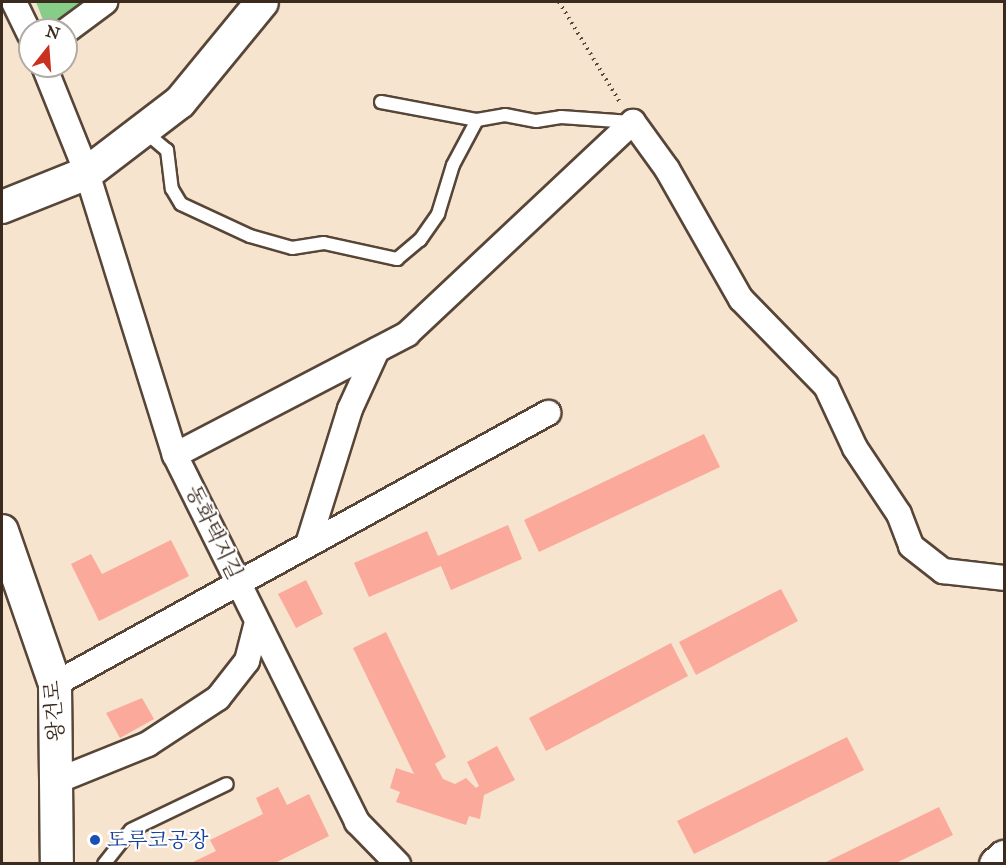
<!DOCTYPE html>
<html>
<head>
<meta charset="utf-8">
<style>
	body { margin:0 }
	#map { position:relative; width:1006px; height:865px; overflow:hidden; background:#f7e4ce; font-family:"IM FELL Great Primer","Noto Serif KR",serif }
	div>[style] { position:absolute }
	.green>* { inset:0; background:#86cd88 }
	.building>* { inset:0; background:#fba99b }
	.path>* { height:4px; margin-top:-2px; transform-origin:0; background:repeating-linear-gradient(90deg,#574638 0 1.5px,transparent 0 6px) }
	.roads { filter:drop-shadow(2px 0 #574638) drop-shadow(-2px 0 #574638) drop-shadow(0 2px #574638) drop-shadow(0 -2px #574638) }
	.service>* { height:12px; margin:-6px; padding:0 6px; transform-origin:6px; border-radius:6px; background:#fff }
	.minor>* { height:24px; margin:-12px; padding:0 12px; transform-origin:12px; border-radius:12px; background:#fff }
	.tertiary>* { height:32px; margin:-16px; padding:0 16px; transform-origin:16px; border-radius:16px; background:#fff }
	.trunk>* { height:33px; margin:-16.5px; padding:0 16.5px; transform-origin:16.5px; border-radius:16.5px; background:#fff }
	.dots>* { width:16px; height:16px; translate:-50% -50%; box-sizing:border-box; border:3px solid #fff; border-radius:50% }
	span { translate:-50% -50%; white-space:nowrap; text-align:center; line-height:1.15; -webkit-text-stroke:4.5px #fff; paint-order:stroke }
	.street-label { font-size:21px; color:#3b2a1e }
	.transit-label { font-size:21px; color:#164399 }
	.left { translate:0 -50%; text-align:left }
	.frame { position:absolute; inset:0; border:3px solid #3b2a1e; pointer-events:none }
	.north { position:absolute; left:18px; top:18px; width:60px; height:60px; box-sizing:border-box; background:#fff; border:2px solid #b1aaa5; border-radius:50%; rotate:17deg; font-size:16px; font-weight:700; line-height:24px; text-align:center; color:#3b2a1e }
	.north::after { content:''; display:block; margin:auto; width:21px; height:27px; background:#c8321e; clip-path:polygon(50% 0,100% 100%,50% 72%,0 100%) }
</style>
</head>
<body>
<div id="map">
	<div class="green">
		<div style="clip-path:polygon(36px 2px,96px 2px,59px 26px,43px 20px)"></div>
	</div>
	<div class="building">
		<div style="clip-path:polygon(704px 434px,720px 467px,539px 552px,524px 520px)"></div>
		<div style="clip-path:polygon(508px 525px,522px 559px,451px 590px,441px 566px,369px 597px,354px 563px,427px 531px,438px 556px)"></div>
		<div style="clip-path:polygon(171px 540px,189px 576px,99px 621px,71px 564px,91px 554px,102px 574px)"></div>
		<div style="clip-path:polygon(306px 580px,323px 614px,296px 628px,278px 594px)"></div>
		<div style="clip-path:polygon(781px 589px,798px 621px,696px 675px,679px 642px)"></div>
		<div style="clip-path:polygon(386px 632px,446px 757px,430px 767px,435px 764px,443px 779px,455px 784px,466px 778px,476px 788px,479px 786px,467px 762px,497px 746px,515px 780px,484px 795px,480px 819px,469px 816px,466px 825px,396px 802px,400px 792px,390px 788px,396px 768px,414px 774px,353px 648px)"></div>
		<div style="clip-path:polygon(671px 643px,688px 676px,546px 751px,529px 718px)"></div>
		<div style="clip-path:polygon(142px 698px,154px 719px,120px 738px,106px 713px)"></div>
		<div style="clip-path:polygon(847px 737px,864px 770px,694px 854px,677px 821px)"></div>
		<div style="clip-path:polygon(278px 787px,287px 805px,309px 794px,329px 836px,273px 864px,189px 864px,216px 851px,210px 840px,263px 814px,256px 798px)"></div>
		<div style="clip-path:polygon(939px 807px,953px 835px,894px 864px,822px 864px)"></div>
	</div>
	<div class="path">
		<div style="left:559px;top:2px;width:119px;rotate:58.7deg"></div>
	</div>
	<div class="roads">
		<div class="service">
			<div style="left:381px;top:102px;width:98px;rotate:10.6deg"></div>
			<div style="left:477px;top:120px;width:28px;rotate:-10deg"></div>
			<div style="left:505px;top:115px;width:32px;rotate:11deg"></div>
			<div style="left:536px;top:121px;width:25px;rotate:-9deg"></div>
			<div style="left:561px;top:117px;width:70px;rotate:4.1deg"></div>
			<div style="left:144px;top:131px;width:30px;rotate:40deg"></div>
			<div style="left:167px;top:150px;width:39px;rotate:83deg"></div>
			<div style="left:172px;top:189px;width:17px;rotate:59deg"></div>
			<div style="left:181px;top:204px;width:76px;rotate:24.9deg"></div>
			<div style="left:250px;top:236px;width:44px;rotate:15.9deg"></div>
			<div style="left:292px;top:248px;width:32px;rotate:-9deg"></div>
			<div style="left:324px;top:243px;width:75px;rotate:12.4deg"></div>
			<div style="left:397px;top:259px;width:30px;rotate:-40deg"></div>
			<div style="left:420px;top:240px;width:32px;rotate:-55deg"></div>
			<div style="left:438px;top:214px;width:51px;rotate:-73deg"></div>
			<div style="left:453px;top:165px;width:51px;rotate:-61.9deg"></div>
			<div style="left:104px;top:864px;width:43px;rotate:-51.5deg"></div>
			<div style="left:131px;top:830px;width:106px;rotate:-25.6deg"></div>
		</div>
		<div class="minor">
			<div style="left:14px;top:2px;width:37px;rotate:64deg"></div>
			<div style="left:66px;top:31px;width:49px;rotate:-36.6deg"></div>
			<div style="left:44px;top:66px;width:115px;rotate:68.1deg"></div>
			<div style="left:87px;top:173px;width:295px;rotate:72.7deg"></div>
			<div style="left:175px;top:455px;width:410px;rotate:63.6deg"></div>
			<div style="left:357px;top:822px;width:59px;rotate:45.7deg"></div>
			<div style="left:175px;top:455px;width:262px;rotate:-27.5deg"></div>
			<div style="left:407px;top:334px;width:310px;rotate:-43.2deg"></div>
			<div style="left:633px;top:122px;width:58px;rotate:54.1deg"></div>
			<div style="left:667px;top:169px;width:150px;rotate:60.4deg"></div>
			<div style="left:741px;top:299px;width:122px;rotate:45.7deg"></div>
			<div style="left:826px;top:386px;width:68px;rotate:64.9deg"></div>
			<div style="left:855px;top:448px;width:79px;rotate:56.3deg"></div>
			<div style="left:899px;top:514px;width:34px;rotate:69deg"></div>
			<div style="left:911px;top:546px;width:41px;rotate:38deg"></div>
			<div style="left:943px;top:571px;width:61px;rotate:6.5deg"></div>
			<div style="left:308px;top:544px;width:141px;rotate:-72.7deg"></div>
			<div style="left:350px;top:409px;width:65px;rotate:-65.4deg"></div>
			<div style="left:55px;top:684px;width:563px;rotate:-28.8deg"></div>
			<div style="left:59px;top:780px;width:96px;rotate:-22deg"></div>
			<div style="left:148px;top:744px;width:84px;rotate:-33.3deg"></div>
			<div style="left:218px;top:698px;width:47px;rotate:-51.9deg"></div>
			<div style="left:247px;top:661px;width:40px;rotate:-75.6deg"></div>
		</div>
		<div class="tertiary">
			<div style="left:2px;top:207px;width:92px;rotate:-21.8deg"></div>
			<div style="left:87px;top:173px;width:117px;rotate:-37.4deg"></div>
			<div style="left:180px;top:102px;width:129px;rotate:-50.6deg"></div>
			<div style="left:2px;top:531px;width:162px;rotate:70.9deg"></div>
			<div style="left:55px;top:684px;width:180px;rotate:89.4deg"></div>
		</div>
		<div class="trunk">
			<div style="left:996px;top:864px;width:11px;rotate:-41deg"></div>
		</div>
	</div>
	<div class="dots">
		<div style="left:95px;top:840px;background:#1a4fb4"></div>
	</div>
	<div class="street-label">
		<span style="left:214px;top:532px;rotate:64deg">동화택지길</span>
		<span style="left:54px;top:711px;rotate:-95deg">왕건로</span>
	</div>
	<div class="transit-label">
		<span class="left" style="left:107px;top:840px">도루코공장</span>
	</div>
	<div class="frame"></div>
	<div class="north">N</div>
</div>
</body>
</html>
